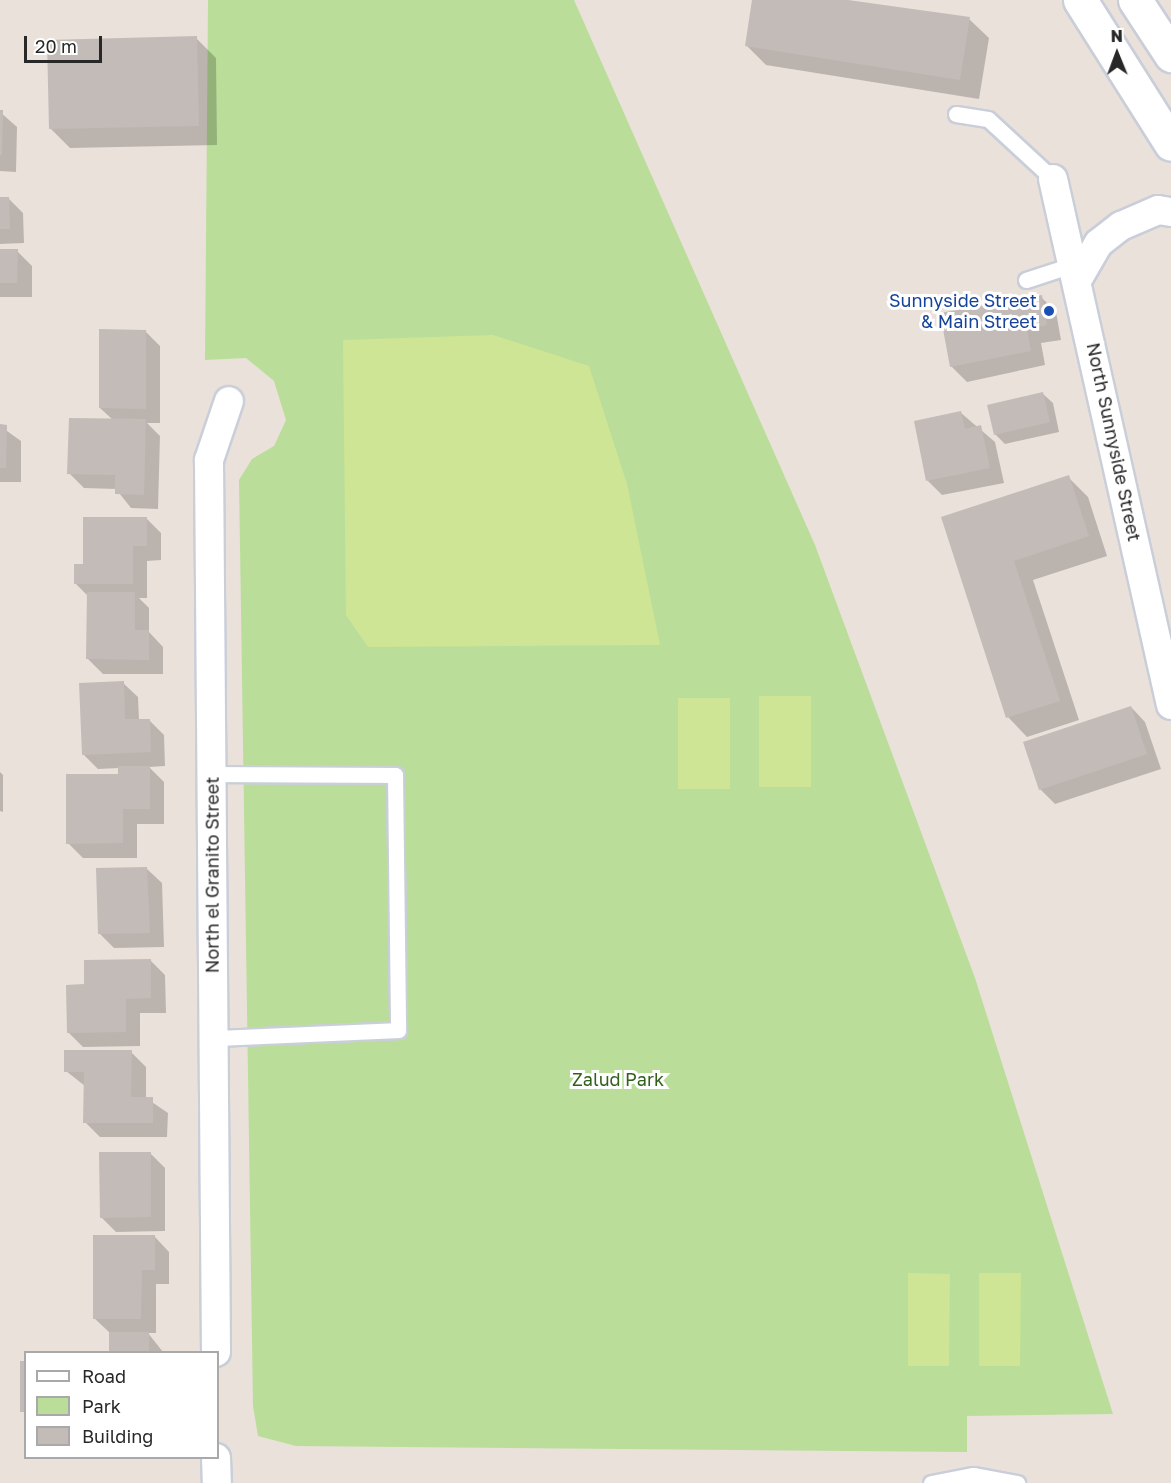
<!DOCTYPE html>
<html>
<head>
<meta charset="utf-8">
<style>
	body { margin:0 }
	#map { position:relative; width:1171px; height:1483px; overflow:hidden; background:#eae1da; font-family:"Golos Text",sans-serif }
	div>[style] { position:absolute }
	.green>* { inset:0; background:#bade99 }
	.pitch>* { inset:0; background:#cee595 }
	.shadow>* { inset:0; background:#0003 }
	.building>* { inset:0; background:#c2bbb7 }
	.roads { filter:drop-shadow(2px 0 #c9ced9) drop-shadow(-2px 0 #c9ced9) drop-shadow(0 2px #c9ced9) drop-shadow(0 -2px #c9ced9) }
	.lane>* { height:15px; margin:-7.5px; padding:0 7.5px; transform-origin:7.5px; border-radius:7.5px; background:#fff }
	.street>* { height:28px; margin:-14px; padding:0 14px; transform-origin:14px; border-radius:14px; background:#fff }
	.secondary>* { height:33px; margin:-16.5px; padding:0 16.5px; transform-origin:16.5px; border-radius:16.5px; background:#fff }
	.dots>* { width:16px; height:16px; translate:-50% -50%; box-sizing:border-box; border:3px solid #fff; border-radius:50% }
	span { translate:-50% -50%; white-space:nowrap; text-align:center; line-height:1.15; -webkit-text-stroke:6px #fff; paint-order:stroke }
	.transit-label { font-size:18px; color:#164399 }
	.right { translate:-100% -50%; text-align:right }
	.street-label { font-size:18px; color:#282828 }
	.park-label { font-size:18px; color:#34601d }
	.legend { position:absolute; left:24px; top:1351px; width:195px; height:108px; box-sizing:border-box; background:#fff; border:2px solid #a9a9a9; margin:0; padding:8px 10px; list-style:none; font-size:18px; color:#282828 }
	.legend li { display:flex; align-items:center; gap:12px; height:30px }
	.legend b { width:30px; border:2px solid #a9a9a9 }
	.north { position:absolute; left:1087px; top:24px; width:60px; height:60px; -webkit-text-stroke:4px #fff; paint-order:stroke; rotate:359deg; font-size:16px; font-weight:700; line-height:24px; text-align:center; color:#282828 }
	.north::after { content:''; display:block; margin:auto; width:21px; height:27px; background:#282828; clip-path:polygon(50% 0,100% 100%,50% 72%,0 100%) }
	.scale { position:absolute; left:24px; top:36px; width:78px; height:27px; box-sizing:border-box; border:3px solid #282828; border-top:0; padding-left:8px; font-size:18px; line-height:21px; white-space:nowrap; color:#282828; -webkit-text-stroke:4px #fff; paint-order:stroke }
</style>
</head>
<body>
<div id="map">
	<div class="green">
		<div style="clip-path:polygon(208px 0,574px 0,815px 545px,975px 978px,1113px 1414px,967px 1416px,967px 1452px,296px 1446px,258px 1436px,253px 1406px,239px 480px,252px 459px,274px 446px,286px 420px,274px 381px,246px 358px,205px 360px)"></div>
	</div>
	<div class="pitch">
		<div style="clip-path:polygon(493px 335px,589px 366px,627px 484px,660px 645px,368px 647px,346px 615px,343px 340px)"></div>
		<div style="clip-path:polygon(759px 696px,811px 696px,811px 787px,759px 787px)"></div>
		<div style="clip-path:polygon(678px 698px,730px 698px,730px 789px,678px 789px)"></div>
		<div style="clip-path:polygon(908px 1273px,950px 1274px,949px 1366px,908px 1366px)"></div>
		<div style="clip-path:polygon(979px 1273px,1021px 1273px,1020px 1366px,979px 1366px)"></div>
	</div>
	<div class="shadow">
		<div style="clip-path:polygon(754px 0,844px 0,969px 19px,989px 38px,979px 99px,766px 65px,747px 46px)"></div>
		<div style="clip-path:polygon(196px 38px,216px 58px,217px 145px,70px 148px,51px 129px)"></div>
		<div style="clip-path:polygon(0 112px,17px 127px,16px 172px,0 171px)"></div>
		<div style="clip-path:polygon(8px 198px,23px 213px,24px 243px,0 244px,0 199px)"></div>
		<div style="clip-path:polygon(0 251px,17px 251px,32px 266px,32px 297px,0 297px)"></div>
		<div style="clip-path:polygon(1041px 297px,1056px 312px,1061px 340px,1041px 343px,1045px 365px,967px 382px,952px 367px,942px 315px)"></div>
		<div style="clip-path:polygon(145px 331px,160px 346px,160px 423px,147px 423px,160px 436px,158px 509px,131px 508px,116px 489px,84px 488px,69px 473px,113px 420px,100px 408px)"></div>
		<div style="clip-path:polygon(1043px 394px,1053px 403px,1059px 432px,1005px 444px,995px 434px)"></div>
		<div style="clip-path:polygon(961px 413px,995px 442px,1004px 483px,942px 495px,928px 481px)"></div>
		<div style="clip-path:polygon(0 426px,21px 441px,21px 482px,0 482px)"></div>
		<div style="clip-path:polygon(1068px 477px,1088px 497px,1107px 556px,1033px 580px,1079px 720px,1027px 737px,1008px 717px,942px 518px)"></div>
		<div style="clip-path:polygon(146px 518px,161px 533px,161px 560px,147px 561px,147px 598px,139px 598px,149px 608px,149px 632px,163px 647px,163px 674px,103px 674px,88px 659px,88px 596px,75px 583px,85px 565px)"></div>
		<div style="clip-path:polygon(123px 683px,138px 697px,139px 720px,149px 720px,164px 735px,165px 766px,149px 767px,164px 782px,164px 824px,137px 824px,137px 858px,83px 858px,68px 843px,120px 775px,119px 768px,98px 769px,83px 754px)"></div>
		<div style="clip-path:polygon(1131px 707px,1145px 722px,1161px 769px,1055px 804px,1040px 789px)"></div>
		<div style="clip-path:polygon(0 772px,3px 775px,3px 812px,0 811px)"></div>
		<div style="clip-path:polygon(147px 869px,162px 883px,164px 947px,114px 948px,100px 934px)"></div>
		<div style="clip-path:polygon(150px 960px,165px 975px,166px 1013px,140px 1013px,140px 1046px,83px 1047px,68px 1032px)"></div>
		<div style="clip-path:polygon(131px 1052px,146px 1067px,146px 1098px,168px 1113px,167px 1137px,100px 1137px,85px 1122px,85px 1086px,66px 1071px)"></div>
		<div style="clip-path:polygon(150px 1153px,165px 1168px,165px 1231px,116px 1232px,101px 1217px)"></div>
		<div style="clip-path:polygon(155px 1237px,169px 1252px,169px 1284px,156px 1284px,156px 1333px,148px 1333px,163px 1352px,110px 1352px,110px 1333px,94px 1318px)"></div>
	</div>
	<div class="building">
		<div style="clip-path:polygon(752px 0,848px 0,970px 17px,960px 80px,745px 46px)"></div>
		<div style="clip-path:polygon(197px 36px,199px 126px,49px 129px,47px 40px)"></div>
		<div style="clip-path:polygon(0 110px,3px 110px,2px 155px,0 155px)"></div>
		<div style="clip-path:polygon(0 197px,9px 197px,10px 229px,0 229px)"></div>
		<div style="clip-path:polygon(0 249px,18px 249px,17px 283px,0 283px)"></div>
		<div style="clip-path:polygon(1042px 295px,1047px 325px,1027px 329px,1031px 351px,950px 367px,940px 313px)"></div>
		<div style="clip-path:polygon(99px 329px,146px 330px,146px 409px,99px 408px)"></div>
		<div style="clip-path:polygon(1043px 392px,1050px 422px,994px 435px,987px 405px)"></div>
		<div style="clip-path:polygon(961px 411px,965px 429px,981px 425px,990px 468px,926px 481px,914px 421px)"></div>
		<div style="clip-path:polygon(69px 418px,146px 419px,144px 495px,115px 494px,115px 475px,67px 474px)"></div>
		<div style="clip-path:polygon(0 424px,7px 425px,6px 468px,0 468px)"></div>
		<div style="clip-path:polygon(1069px 475px,1089px 536px,1014px 561px,1060px 701px,1006px 718px,941px 517px)"></div>
		<div style="clip-path:polygon(83px 517px,147px 517px,147px 546px,133px 546px,133px 584px,74px 584px,74px 564px,83px 564px)"></div>
		<div style="clip-path:polygon(87px 592px,135px 592px,135px 630px,149px 630px,149px 660px,86px 659px)"></div>
		<div style="clip-path:polygon(124px 681px,125px 719px,150px 719px,151px 752px,82px 755px,79px 683px)"></div>
		<div style="clip-path:polygon(1131px 706px,1147px 754px,1039px 790px,1023px 742px)"></div>
		<div style="clip-path:polygon(118px 766px,150px 766px,150px 809px,123px 809px,123px 843px,66px 844px,66px 774px,118px 774px)"></div>
		<div style="clip-path:polygon(147px 867px,150px 933px,98px 934px,96px 868px)"></div>
		<div style="clip-path:polygon(151px 959px,151px 998px,126px 999px,126px 1032px,67px 1033px,66px 985px,84px 984px,84px 960px)"></div>
		<div style="clip-path:polygon(64px 1050px,132px 1050px,131px 1097px,153px 1097px,153px 1123px,83px 1123px,84px 1072px,64px 1072px)"></div>
		<div style="clip-path:polygon(99px 1152px,151px 1152px,151px 1217px,100px 1218px)"></div>
		<div style="clip-path:polygon(93px 1235px,155px 1235px,155px 1270px,142px 1270px,141px 1319px,93px 1319px)"></div>
		<div style="clip-path:polygon(109px 1332px,149px 1332px,149px 1352px,109px 1352px)"></div>
		<div style="clip-path:polygon(20px 1361px,26px 1361px,26px 1412px,20px 1412px)"></div>
	</div>
	<div class="roads">
		<div class="lane">
			<div style="left:956px;top:114px;width:32px;rotate:9deg"></div>
			<div style="left:988px;top:119px;width:88px;rotate:42.7deg"></div>
			<div style="left:1026px;top:280px;width:52px;rotate:-18.1deg"></div>
			<div style="left:211px;top:774px;width:184px;rotate:0.3deg"></div>
			<div style="left:395px;top:775px;width:255px;rotate:89.3deg"></div>
			<div style="left:398px;top:1030px;width:185px;rotate:177.5deg"></div>
			<div style="left:931px;top:1483px;width:43px;rotate:-10.8deg"></div>
			<div style="left:973px;top:1475px;width:45px;rotate:10.3deg"></div>
		</div>
		<div class="street">
			<div style="left:1053px;top:179px;width:539px;rotate:77.36deg"></div>
			<div style="left:1079px;top:277px;width:39px;rotate:-60deg"></div>
			<div style="left:1099px;top:243px;width:28px;rotate:-38deg"></div>
			<div style="left:1121px;top:226px;width:40px;rotate:-23.4deg"></div>
			<div style="left:1158px;top:210px;width:13px;rotate:9deg"></div>
			<div style="left:216px;top:1352px;width:892px;rotate:-90.45deg"></div>
			<div style="left:209px;top:460px;width:62px;rotate:-71.3deg"></div>
			<div style="left:216px;top:1458px;width:25px;rotate:88deg"></div>
		</div>
		<div class="secondary">
			<div style="left:1080px;top:0;width:170px;rotate:57.7deg"></div>
			<div style="left:1135px;top:0;width:66px;rotate:56.8deg"></div>
		</div>
	</div>
	<div class="dots">
		<div style="left:1049px;top:311px;background:#1a4fb4"></div>
	</div>
	<div class="transit-label">
		<span class="right" style="left:1037px;top:311px">Sunnyside Street<br>&amp; Main Street</span>
	</div>
	<div class="street-label">
		<span style="left:1114px;top:442px;rotate:78deg">North Sunnyside Street</span>
		<span style="left:212px;top:875px;rotate:-90deg">North el Granito Street</span>
	</div>
	<div class="park-label">
		<span style="left:618px;top:1079px">Zalud Park</span>
	</div>
	<ul class="legend">
	<li><b style="height:8px;background:#fff"></b>Road</li>
	<li><b style="height:16px;background:#bade99"></b>Park</li>
	<li><b style="height:16px;background:#c2bbb7"></b>Building</li>
	</ul>
	<div class="north">N</div>
	<div class="scale">20 m</div>
</div>
</body>
</html>
